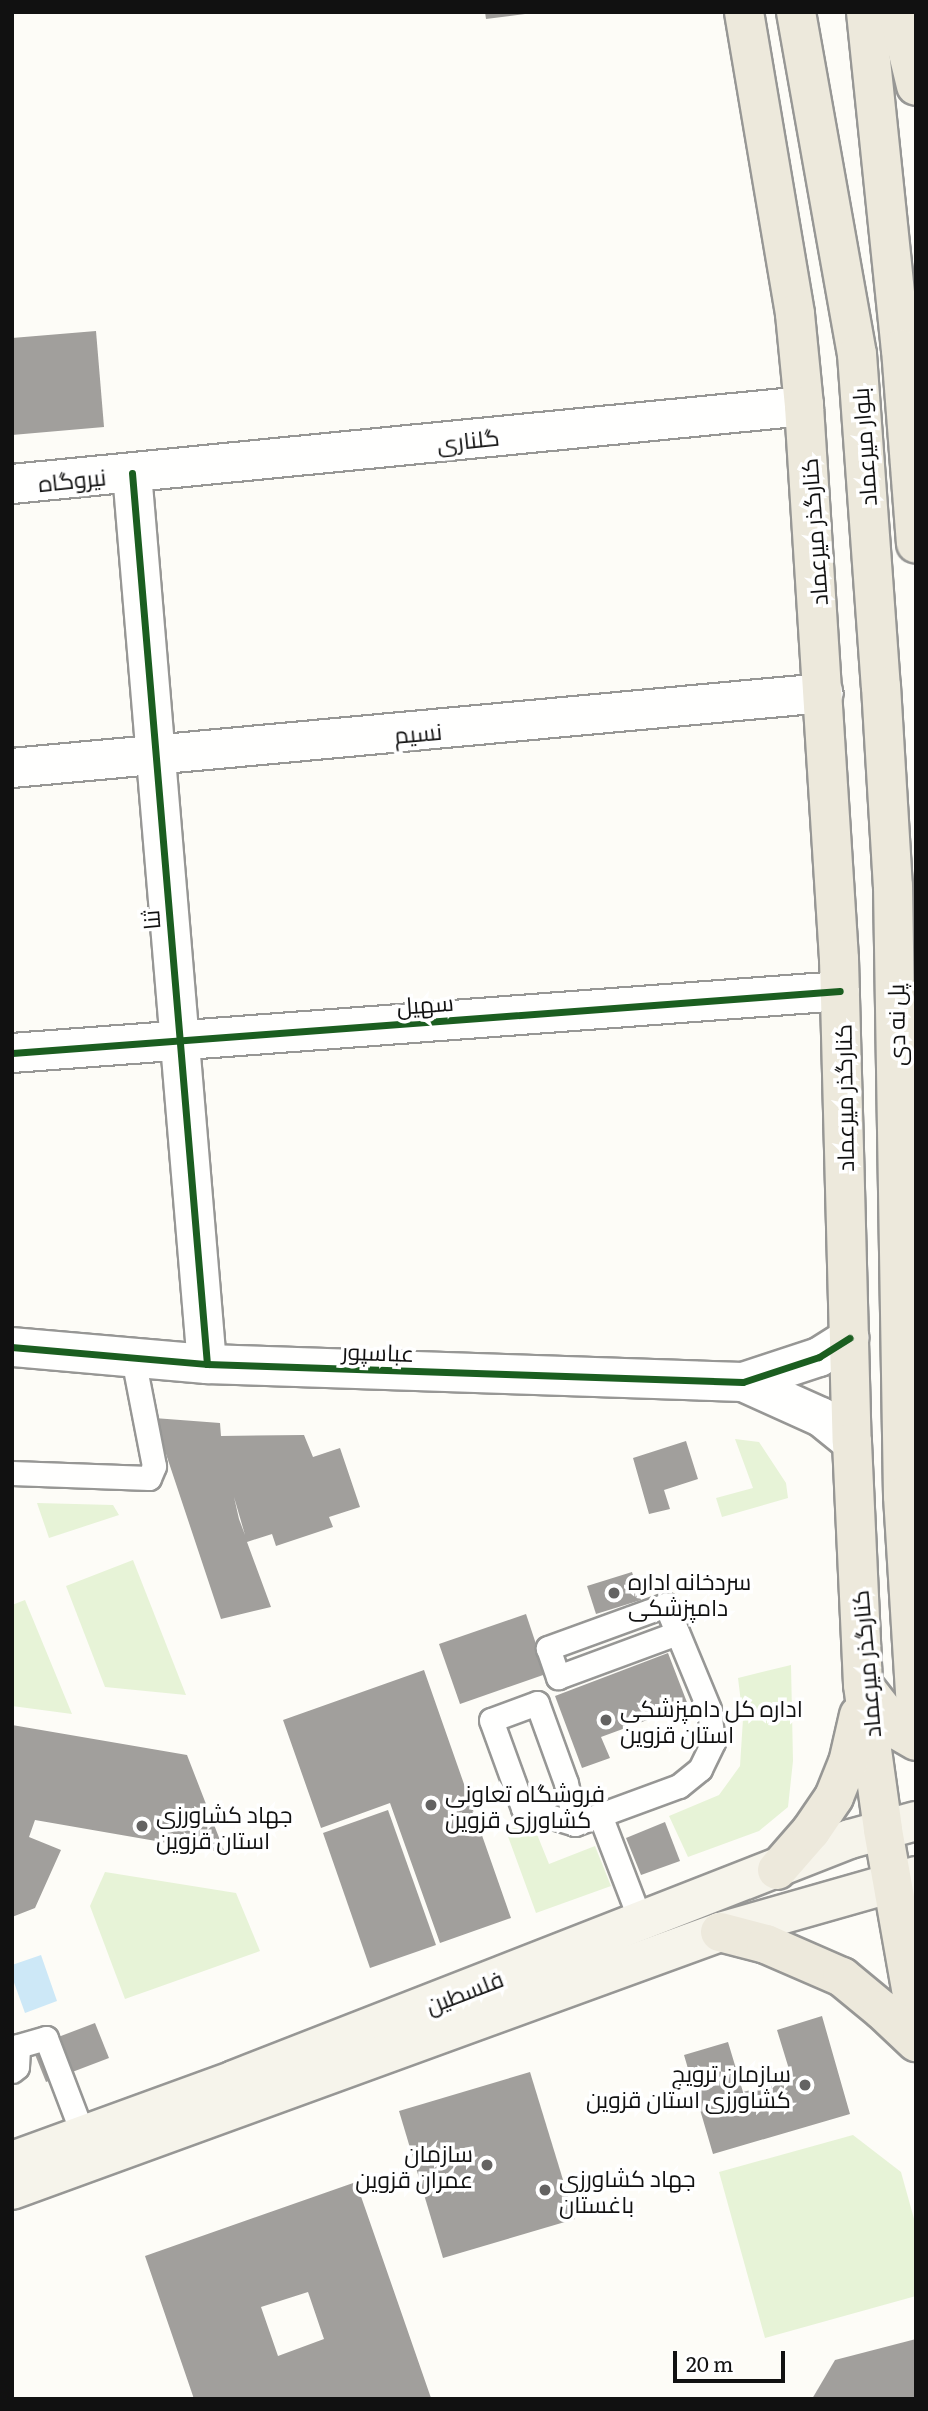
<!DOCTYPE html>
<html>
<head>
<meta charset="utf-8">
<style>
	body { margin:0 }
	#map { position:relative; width:928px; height:2411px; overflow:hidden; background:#fdfcf7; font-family:Literata,Cairo,serif }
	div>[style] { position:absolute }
	.green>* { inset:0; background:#e7f3d7 }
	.water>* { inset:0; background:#cde8f7 }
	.building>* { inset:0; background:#a19f9c }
	.roads { filter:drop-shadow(2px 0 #979795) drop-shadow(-2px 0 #979795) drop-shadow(0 2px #979795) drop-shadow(0 -2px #979795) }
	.service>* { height:23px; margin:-11.5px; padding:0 11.5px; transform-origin:11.5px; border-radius:11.5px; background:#fffffe }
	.minor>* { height:38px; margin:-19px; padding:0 19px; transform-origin:19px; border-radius:19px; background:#fffffe }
	.tertiary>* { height:38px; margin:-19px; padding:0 19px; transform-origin:19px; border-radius:19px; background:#fffffe }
	.secondary>* { height:38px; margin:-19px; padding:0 19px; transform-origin:19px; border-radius:19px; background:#f6f4eb }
	.primary>* { height:38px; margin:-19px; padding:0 19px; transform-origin:19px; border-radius:19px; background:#ede9dc }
	.cycleway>* { height:7px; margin:-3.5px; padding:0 3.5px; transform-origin:3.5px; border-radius:3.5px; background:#1b5e20 }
	.dots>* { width:19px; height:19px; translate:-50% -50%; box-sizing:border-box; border:4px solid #fff; border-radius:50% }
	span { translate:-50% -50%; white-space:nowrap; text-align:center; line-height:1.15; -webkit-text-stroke:7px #fff; paint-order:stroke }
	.street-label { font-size:23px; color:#111 }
	.poi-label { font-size:23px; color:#111 }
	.left { translate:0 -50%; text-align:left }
	.right { translate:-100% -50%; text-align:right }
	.frame { position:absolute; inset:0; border:14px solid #111; pointer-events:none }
	.scale { position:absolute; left:673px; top:2351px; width:112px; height:32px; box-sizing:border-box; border:4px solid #111; border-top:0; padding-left:9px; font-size:21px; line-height:24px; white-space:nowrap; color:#111; -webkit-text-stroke:5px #fff; paint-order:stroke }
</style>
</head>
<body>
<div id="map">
	<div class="green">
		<div style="clip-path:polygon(735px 1439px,759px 1442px,786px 1483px,788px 1498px,722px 1517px,716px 1498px,753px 1488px)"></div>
		<div style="clip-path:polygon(37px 1503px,113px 1505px,119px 1515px,49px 1538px)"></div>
		<div style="clip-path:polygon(133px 1560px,186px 1695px,105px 1687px,66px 1586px)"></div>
		<div style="clip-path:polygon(25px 1600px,72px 1714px,12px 1706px,12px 1605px)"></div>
		<div style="clip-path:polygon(791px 1665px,793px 1761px,788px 1807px,759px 1831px,688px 1857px,669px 1816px,719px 1795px,740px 1766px,743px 1719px,738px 1678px)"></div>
		<div style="clip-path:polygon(532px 1822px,549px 1864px,595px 1846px,611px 1886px,536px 1913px,506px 1831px)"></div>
		<div style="clip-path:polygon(105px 1872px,236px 1893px,260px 1951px,125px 1999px,90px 1906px)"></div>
		<div style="clip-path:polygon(853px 2135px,901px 2172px,916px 2226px,916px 2296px,765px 2338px,719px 2172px)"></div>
	</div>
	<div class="water">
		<div style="clip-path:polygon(41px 1955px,57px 2001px,25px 2013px,12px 1977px,12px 1965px)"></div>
	</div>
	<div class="building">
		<div style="clip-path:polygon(485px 12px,525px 12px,525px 14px,486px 19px)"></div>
		<div style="clip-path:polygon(96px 331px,104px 427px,12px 435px,12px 338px)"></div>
		<div style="clip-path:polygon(evenodd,154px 1418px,220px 1423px,221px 1436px,304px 1435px,313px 1457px,340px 1448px,360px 1507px,329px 1517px,333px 1527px,276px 1546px,272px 1534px,247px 1542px,271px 1607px,221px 1619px,154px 1418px,234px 1497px,245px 1535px,239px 1519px,234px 1497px)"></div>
		<div style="clip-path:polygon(686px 1441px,698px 1479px,664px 1490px,670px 1509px,649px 1514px,633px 1458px)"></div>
		<div style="clip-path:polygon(632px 1572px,641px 1600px,596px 1614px,587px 1586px)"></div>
		<div style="clip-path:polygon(526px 1614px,546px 1674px,460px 1704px,439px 1644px)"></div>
		<div style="clip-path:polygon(668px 1653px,688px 1705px,601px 1737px,610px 1758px,582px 1768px,555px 1696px)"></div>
		<div style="clip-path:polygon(424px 1670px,511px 1918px,440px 1943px,390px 1803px,321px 1828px,283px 1720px)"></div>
		<div style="clip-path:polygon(12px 1725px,187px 1755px,225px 1853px,35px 1820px,29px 1837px,61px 1850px,35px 1908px,12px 1917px)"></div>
		<div style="clip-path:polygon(388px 1810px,436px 1945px,370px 1968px,323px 1833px)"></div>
		<div style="clip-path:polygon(665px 1822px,680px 1861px,641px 1875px,626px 1838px)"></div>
		<div style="clip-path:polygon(822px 2016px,850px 2114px,713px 2154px,684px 2055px,728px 2042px,743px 2092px,792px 2079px,777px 2030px)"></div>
		<div style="clip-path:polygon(95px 2023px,109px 2058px,46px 2082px,32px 2047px)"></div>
		<div style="clip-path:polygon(530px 2072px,575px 2219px,443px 2258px,399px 2111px)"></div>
		<div style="clip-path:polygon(evenodd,356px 2182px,431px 2398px,194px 2399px,145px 2256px,356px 2182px,308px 2292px,324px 2339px,278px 2356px,261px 2307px,308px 2292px)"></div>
		<div style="clip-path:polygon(916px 2339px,916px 2399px,812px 2399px,835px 2360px)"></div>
	</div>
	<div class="roads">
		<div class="service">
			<div style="left:12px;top:1473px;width:137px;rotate:2.1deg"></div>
			<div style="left:149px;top:1478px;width:13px;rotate:-67deg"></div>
			<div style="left:154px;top:1466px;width:110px;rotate:-101deg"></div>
			<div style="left:575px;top:1824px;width:42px;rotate:-102.4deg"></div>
			<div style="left:566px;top:1783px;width:85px;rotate:-109.9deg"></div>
			<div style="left:537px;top:1703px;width:49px;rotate:159.7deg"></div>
			<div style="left:491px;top:1720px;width:94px;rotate:70deg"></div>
			<div style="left:523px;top:1808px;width:54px;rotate:17.1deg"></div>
			<div style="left:575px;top:1824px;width:27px;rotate:-20deg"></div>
			<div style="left:641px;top:1922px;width:115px;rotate:-111deg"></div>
			<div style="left:600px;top:1815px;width:84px;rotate:-20.2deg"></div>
			<div style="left:679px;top:1786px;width:27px;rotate:-39deg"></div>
			<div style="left:700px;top:1769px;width:30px;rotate:-64deg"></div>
			<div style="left:713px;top:1742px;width:33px;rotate:-97deg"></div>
			<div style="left:709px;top:1709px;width:113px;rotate:-112.5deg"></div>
			<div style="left:666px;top:1605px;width:126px;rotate:160deg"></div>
			<div style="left:548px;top:1648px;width:31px;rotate:71deg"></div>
			<div style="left:558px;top:1677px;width:127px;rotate:-20.3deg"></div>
			<div style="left:12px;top:2071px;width:6px;rotate:-39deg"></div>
			<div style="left:17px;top:2067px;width:21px;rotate:-87deg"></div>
			<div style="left:18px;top:2046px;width:29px;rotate:-16deg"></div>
			<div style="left:46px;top:2038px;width:104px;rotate:69.1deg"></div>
		</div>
		<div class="minor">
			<div style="left:132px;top:473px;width:894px;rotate:85.19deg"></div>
			<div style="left:12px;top:484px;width:796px;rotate:-5.62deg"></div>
			<div style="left:12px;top:768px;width:815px;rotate:-5.28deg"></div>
			<div style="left:12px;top:1053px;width:830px;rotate:-4.28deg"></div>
		</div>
		<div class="tertiary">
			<div style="left:12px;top:1347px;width:196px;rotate:5deg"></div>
			<div style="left:207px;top:1364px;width:536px;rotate:1.92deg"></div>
			<div style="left:743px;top:1382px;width:80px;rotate:-18.2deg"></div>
			<div style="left:819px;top:1357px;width:36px;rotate:-32deg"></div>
			<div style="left:743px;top:1382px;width:85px;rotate:24.2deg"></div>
			<div style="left:821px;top:1417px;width:40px;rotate:39deg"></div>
		</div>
		<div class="secondary">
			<div style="left:12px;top:2161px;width:236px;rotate:-20deg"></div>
			<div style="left:234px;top:2080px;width:661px;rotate:-21.37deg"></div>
			<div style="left:850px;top:1839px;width:68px;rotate:-15.3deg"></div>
			<div style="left:12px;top:2190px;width:754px;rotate:-20.02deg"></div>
			<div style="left:720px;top:1932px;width:204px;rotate:-15.9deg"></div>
		</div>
		<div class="primary">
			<div style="left:744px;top:12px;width:306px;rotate:80.4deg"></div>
			<div style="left:795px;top:314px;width:92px;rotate:84.4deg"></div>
			<div style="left:804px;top:406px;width:554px;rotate:86.38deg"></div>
			<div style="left:839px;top:959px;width:483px;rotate:88.5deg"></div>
			<div style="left:852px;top:1442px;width:243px;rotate:87.4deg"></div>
			<div style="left:863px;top:1685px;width:146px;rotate:82.1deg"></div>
			<div style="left:883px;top:1830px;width:190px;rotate:80deg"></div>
			<div style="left:796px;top:12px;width:347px;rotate:79.9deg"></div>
			<div style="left:857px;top:354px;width:333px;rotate:85.9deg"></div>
			<div style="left:881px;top:686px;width:200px;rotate:86.6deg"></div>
			<div style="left:893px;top:886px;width:610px;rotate:89.06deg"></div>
			<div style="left:903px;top:1496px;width:214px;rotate:86.5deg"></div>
			<div style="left:866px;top:12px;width:339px;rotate:84.1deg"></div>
			<div style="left:901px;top:349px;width:195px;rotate:85.6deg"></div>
			<div style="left:898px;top:12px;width:76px;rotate:76.3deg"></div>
			<div style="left:866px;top:1689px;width:53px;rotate:51.8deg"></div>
			<div style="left:899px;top:1731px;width:20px;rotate:30deg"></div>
			<div style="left:777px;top:1870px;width:52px;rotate:-48.9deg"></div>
			<div style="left:811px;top:1831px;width:41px;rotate:-55.9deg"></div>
			<div style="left:834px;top:1797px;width:37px;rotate:-68deg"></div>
			<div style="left:848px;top:1763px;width:49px;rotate:-77.1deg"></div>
			<div style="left:720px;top:1932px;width:48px;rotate:14.6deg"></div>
			<div style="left:766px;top:1944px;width:83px;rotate:23.5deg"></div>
			<div style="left:842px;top:1977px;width:52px;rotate:39.5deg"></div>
			<div style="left:882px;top:2010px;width:47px;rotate:43.3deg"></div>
		</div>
	</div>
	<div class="cycleway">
		<div style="left:132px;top:473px;width:894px;rotate:85.19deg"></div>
		<div style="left:12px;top:1053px;width:830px;rotate:-4.28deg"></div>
		<div style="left:12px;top:1347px;width:196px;rotate:5deg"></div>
		<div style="left:207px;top:1364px;width:536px;rotate:1.92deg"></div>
		<div style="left:743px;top:1382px;width:80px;rotate:-18.2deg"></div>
		<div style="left:819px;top:1357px;width:36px;rotate:-32deg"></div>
	</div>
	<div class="dots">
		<div style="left:614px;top:1593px;background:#646362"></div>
		<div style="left:606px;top:1720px;background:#646362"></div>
		<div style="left:431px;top:1805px;background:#646362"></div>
		<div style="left:142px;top:1826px;background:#646362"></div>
		<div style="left:805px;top:2085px;background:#646362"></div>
		<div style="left:487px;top:2165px;background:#646362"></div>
		<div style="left:545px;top:2190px;background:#646362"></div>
	</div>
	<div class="street-label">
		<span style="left:468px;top:439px;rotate:-6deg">گلناری</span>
		<span style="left:863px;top:447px;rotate:-94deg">بلوار میرعماد</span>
		<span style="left:72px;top:479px;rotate:-6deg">نیروگاه</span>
		<span style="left:813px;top:532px;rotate:-94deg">کنارگذر میرعماد</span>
		<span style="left:418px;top:732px;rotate:-5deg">نسیم</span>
		<span style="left:150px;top:920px;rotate:-95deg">ثنا</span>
		<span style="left:425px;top:1003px;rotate:-4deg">سهیل</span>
		<span style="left:895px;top:1025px;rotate:-91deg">پل نه دی</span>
		<span style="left:843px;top:1098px;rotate:-91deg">کنارگذر میرعماد</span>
		<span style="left:378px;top:1351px;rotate:2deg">عباسپور</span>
		<span style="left:865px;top:1664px;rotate:-95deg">کنارگذر میرعماد</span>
		<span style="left:464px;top:1991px;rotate:-21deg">فلسطین</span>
	</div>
	<div class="poi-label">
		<span class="left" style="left:628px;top:1593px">سردخانه اداره<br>دامپزشکی</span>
		<span class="left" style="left:620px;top:1720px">اداره کل دامپزشکی<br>استان قزوین</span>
		<span class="left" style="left:445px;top:1805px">فروشگاه تعاونی<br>کشاورزی قزوین</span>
		<span class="left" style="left:156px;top:1826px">جهاد کشاورزی<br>استان قزوین</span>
		<span class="right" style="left:791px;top:2085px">سازمان ترویج<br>کشاورزی استان قزوین</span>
		<span class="right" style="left:473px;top:2165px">سازمان<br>عمران قزوین</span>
		<span class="left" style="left:559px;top:2190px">جهاد کشاورزی<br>باغستان</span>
	</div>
	<div class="frame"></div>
	<div class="scale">20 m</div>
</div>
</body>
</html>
